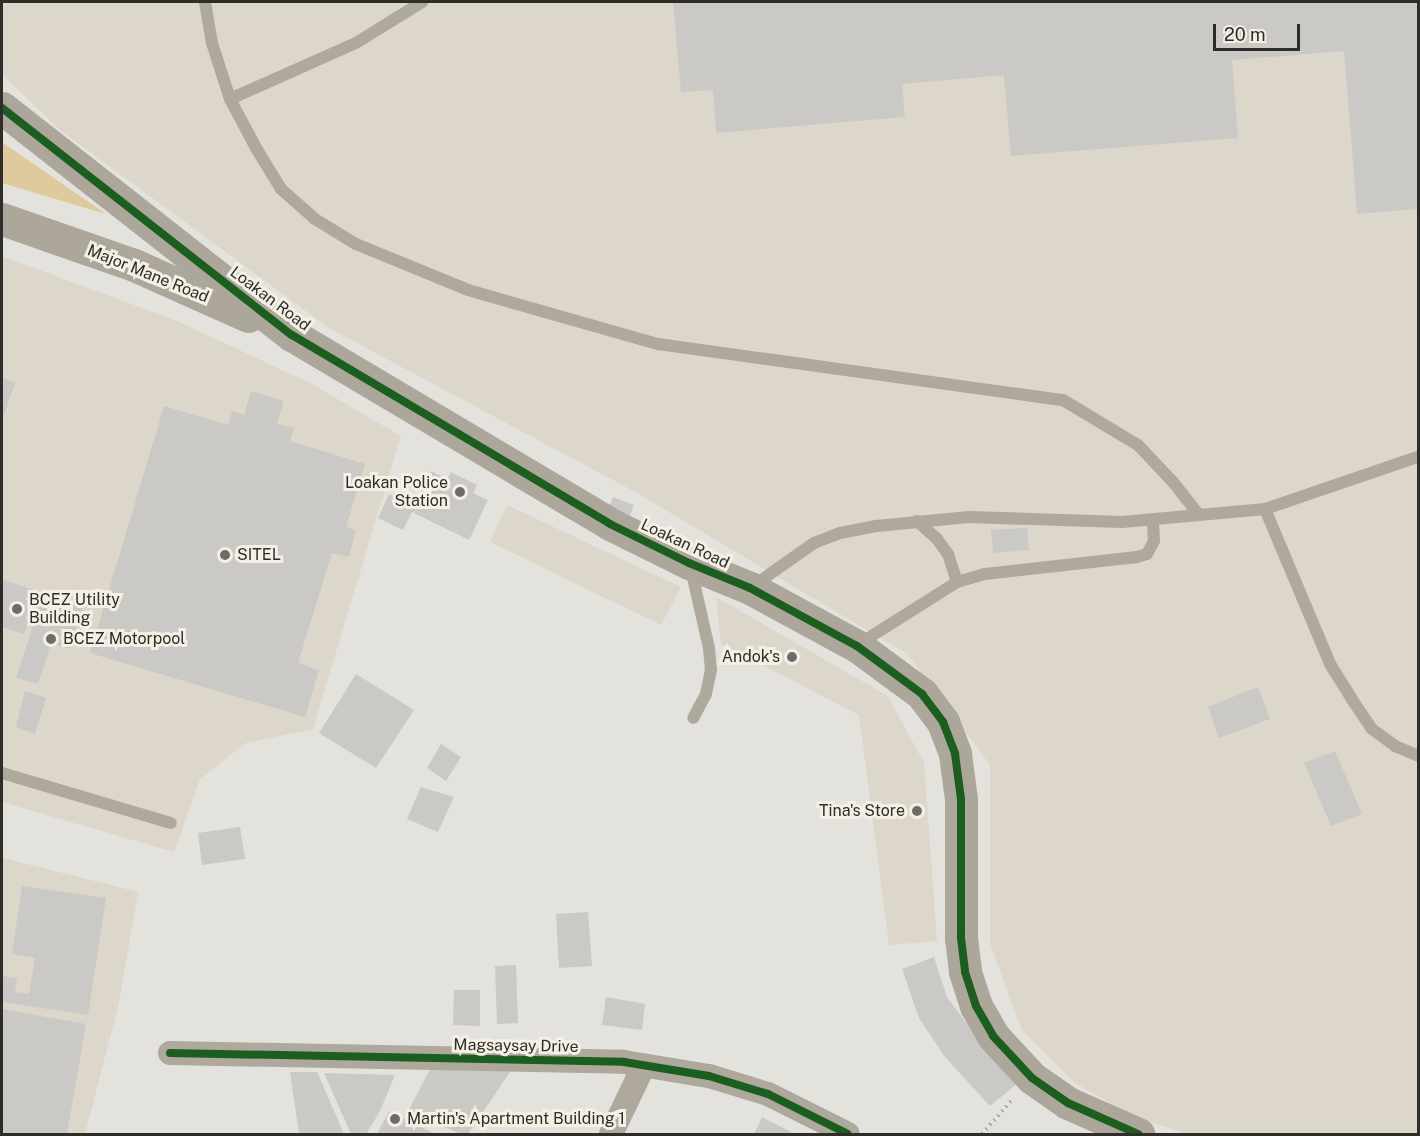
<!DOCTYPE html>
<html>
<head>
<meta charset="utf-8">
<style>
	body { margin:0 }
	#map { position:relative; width:1420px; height:1136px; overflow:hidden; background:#e4e2dc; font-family:"Public Sans",sans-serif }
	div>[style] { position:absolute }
	.built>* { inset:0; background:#dcd7ca }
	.green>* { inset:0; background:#dfca9d }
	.building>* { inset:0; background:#cbc9c5 }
	.path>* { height:4px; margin-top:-2px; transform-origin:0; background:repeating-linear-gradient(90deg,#a8a39b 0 1.5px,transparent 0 6px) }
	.service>* { height:12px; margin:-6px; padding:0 6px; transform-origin:6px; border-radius:6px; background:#aea89d }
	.minor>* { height:24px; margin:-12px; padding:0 12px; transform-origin:12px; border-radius:12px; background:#aea89d }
	.secondary>* { height:33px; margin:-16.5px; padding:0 16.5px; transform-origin:16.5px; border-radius:16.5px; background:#ada69b }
	.cycleway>* { height:8px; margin:-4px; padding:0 4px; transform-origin:4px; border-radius:4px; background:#1b5e20 }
	.dots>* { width:16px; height:16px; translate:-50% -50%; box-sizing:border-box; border:3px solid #f5f0e5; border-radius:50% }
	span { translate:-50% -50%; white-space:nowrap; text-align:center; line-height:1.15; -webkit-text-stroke:6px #f5f0e5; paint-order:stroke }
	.street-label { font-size:16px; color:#2f2d29 }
	.poi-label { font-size:16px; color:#2f2d29 }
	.right { translate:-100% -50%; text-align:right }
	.left { translate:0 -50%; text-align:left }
	.frame { position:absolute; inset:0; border:3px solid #2f2d29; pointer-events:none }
	.scale { position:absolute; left:1213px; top:24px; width:87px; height:27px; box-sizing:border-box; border:3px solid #2f2d29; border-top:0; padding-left:8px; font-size:18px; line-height:21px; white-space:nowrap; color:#2f2d29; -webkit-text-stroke:4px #f5f0e5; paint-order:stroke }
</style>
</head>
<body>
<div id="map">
	<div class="built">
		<div style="clip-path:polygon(2px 2px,1418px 2px,1418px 1134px,1188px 1134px,1134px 1117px,1075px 1083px,1021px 1029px,990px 943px,990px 765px,907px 654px,637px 493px,329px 328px,60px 130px,2px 74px)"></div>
		<div style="clip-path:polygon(2px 256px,177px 321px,310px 383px,401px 436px,313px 729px,246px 743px,200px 779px,174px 852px,2px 802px)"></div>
		<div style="clip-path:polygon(507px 505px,681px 587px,661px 625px,490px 542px)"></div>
		<div style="clip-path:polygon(716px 597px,888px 696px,924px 763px,937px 941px,889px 945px,859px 715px,721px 644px)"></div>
		<div style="clip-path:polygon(2px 858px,138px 892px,119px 1003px,85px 1134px,2px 1134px)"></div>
	</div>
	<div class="green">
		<div style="clip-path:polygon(2px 142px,106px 214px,2px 183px)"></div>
	</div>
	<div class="building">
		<div style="clip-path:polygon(673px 2px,1418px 2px,1418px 209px,1357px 214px,1344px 51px,1232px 60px,1238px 138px,1011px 156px,1004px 75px,902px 84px,905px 117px,716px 133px,713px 90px,681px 92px)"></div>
		<div style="clip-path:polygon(2px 377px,15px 383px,2px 421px)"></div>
		<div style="clip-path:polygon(251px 391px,284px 401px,277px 424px,294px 428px,290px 441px,365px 464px,346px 527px,356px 530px,349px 557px,332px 553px,298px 663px,319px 670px,305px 717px,90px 653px,164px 406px,228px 425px,232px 411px,244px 415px)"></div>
		<div style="clip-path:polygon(431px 471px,447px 479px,451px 472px,477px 485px,473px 493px,488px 500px,469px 540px,412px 512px,403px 530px,378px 518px,389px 494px,414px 506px)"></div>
		<div style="clip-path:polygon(613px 497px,634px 505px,629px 518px,608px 510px)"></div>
		<div style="clip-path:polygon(1027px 528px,1029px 550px,993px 553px,991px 530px)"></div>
		<div style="clip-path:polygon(2px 579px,39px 592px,24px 634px,2px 627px)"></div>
		<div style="clip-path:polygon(43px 594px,83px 607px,70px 649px,51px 643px,38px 684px,16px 678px)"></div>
		<div style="clip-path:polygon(356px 674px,414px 710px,376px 768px,319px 733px)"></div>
		<div style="clip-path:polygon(1258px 687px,1270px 719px,1219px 738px,1208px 707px)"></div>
		<div style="clip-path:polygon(25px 691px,46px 698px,35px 734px,16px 727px)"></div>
		<div style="clip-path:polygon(441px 744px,461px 757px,446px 781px,427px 768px)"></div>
		<div style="clip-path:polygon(1335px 751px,1362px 814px,1331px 826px,1304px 763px)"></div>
		<div style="clip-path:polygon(421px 787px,454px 797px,438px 832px,407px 819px)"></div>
		<div style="clip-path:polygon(240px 827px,245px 859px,202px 865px,198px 833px)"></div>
		<div style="clip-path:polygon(22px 886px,106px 898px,88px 1015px,2px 1002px,2px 976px,17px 978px,15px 992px,29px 994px,35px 958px,12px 954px)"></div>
		<div style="clip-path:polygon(588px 912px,592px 966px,559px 968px,556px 914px)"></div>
		<div style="clip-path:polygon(934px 957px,947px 997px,976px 1036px,1018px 1083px,990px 1106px,945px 1057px,919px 1018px,902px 969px)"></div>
		<div style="clip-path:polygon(516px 965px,518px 1023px,497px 1024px,495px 966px)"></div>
		<div style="clip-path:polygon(454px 990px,480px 990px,480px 1026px,453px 1025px)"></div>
		<div style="clip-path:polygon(606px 997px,645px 1004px,642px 1030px,602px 1025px)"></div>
		<div style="clip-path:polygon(2px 1009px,86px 1024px,67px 1134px,2px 1134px)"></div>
		<div style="clip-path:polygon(432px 1065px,512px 1069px,468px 1134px,461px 1134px,408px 1112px)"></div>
		<div style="clip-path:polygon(290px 1072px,317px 1072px,344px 1134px,299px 1134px)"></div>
		<div style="clip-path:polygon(324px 1073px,395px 1075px,380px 1111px,367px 1133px,351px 1134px)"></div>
		<div style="clip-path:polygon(389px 1111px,435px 1134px,377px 1134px)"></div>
		<div style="clip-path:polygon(762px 1117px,791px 1132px,790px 1134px,754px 1134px)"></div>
	</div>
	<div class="path">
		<div style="left:982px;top:1134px;width:44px;rotate:-48.7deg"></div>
	</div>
	<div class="service">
		<div style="left:205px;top:2px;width:42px;rotate:80.3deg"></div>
		<div style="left:212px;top:43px;width:59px;rotate:72.2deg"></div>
		<div style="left:230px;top:99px;width:55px;rotate:62deg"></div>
		<div style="left:256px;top:148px;width:48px;rotate:58.6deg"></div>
		<div style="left:281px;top:189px;width:45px;rotate:41.4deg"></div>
		<div style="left:315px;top:219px;width:48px;rotate:31.4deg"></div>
		<div style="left:356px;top:244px;width:121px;rotate:22.3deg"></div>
		<div style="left:468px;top:290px;width:198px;rotate:15.9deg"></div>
		<div style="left:658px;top:344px;width:409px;rotate:7.9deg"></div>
		<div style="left:1063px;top:400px;width:87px;rotate:31deg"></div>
		<div style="left:1138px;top:445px;width:51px;rotate:46.6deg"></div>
		<div style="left:1173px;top:482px;width:42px;rotate:51.8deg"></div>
		<div style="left:230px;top:99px;width:138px;rotate:-24deg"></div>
		<div style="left:356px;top:43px;width:78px;rotate:-31.8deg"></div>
		<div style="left:1265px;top:509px;width:168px;rotate:67.2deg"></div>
		<div style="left:1330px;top:664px;width:40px;rotate:58deg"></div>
		<div style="left:1351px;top:698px;width:37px;rotate:56deg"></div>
		<div style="left:1372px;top:729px;width:29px;rotate:36deg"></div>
		<div style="left:1395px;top:746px;width:25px;rotate:23deg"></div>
		<div style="left:917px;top:521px;width:27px;rotate:42deg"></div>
		<div style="left:937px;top:539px;width:19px;rotate:54deg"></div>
		<div style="left:948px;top:554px;width:29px;rotate:72deg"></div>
		<div style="left:691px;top:569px;width:81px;rotate:77.2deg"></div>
		<div style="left:709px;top:648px;width:22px;rotate:85deg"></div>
		<div style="left:711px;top:670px;width:25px;rotate:102deg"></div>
		<div style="left:706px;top:694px;width:27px;rotate:118deg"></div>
		<div style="left:753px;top:586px;width:75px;rotate:-35.2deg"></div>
		<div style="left:814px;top:543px;width:28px;rotate:-21deg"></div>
		<div style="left:840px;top:533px;width:38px;rotate:-11deg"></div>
		<div style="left:877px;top:526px;width:92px;rotate:-5.6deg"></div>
		<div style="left:969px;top:517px;width:153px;rotate:1.9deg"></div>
		<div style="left:1122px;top:522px;width:144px;rotate:-5.2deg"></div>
		<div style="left:1265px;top:509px;width:162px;rotate:-18.8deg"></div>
		<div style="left:859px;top:644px;width:116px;rotate:-32.3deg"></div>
		<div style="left:957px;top:582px;width:29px;rotate:-16deg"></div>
		<div style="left:985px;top:574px;width:153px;rotate:-6.4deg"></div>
		<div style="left:1137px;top:557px;width:10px;rotate:-17deg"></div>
		<div style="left:1147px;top:554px;width:15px;rotate:-62deg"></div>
		<div style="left:1154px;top:541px;width:20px;rotate:-93deg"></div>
		<div style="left:2px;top:773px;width:176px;rotate:16.5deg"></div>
	</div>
	<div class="minor">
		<div style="left:170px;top:1053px;width:454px;rotate:1.1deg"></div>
		<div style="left:624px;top:1062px;width:86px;rotate:9.4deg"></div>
		<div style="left:709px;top:1076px;width:62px;rotate:17deg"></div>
		<div style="left:768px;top:1094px;width:89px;rotate:26.6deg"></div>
		<div style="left:611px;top:1134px;width:76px;rotate:-64.4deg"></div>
	</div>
	<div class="secondary">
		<div style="left:2px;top:108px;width:368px;rotate:38.1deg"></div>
		<div style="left:292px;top:335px;width:370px;rotate:30.7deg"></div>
		<div style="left:610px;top:524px;width:88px;rotate:26.3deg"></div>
		<div style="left:689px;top:563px;width:66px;rotate:22.3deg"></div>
		<div style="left:750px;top:588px;width:122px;rotate:28.5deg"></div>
		<div style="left:857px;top:646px;width:81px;rotate:36.4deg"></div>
		<div style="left:922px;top:694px;width:35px;rotate:53deg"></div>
		<div style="left:943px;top:722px;width:34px;rotate:69deg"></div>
		<div style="left:955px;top:754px;width:45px;rotate:82.4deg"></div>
		<div style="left:961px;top:799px;width:139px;rotate:90deg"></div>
		<div style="left:961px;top:938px;width:34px;rotate:83deg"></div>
		<div style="left:965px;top:972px;width:36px;rotate:72deg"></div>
		<div style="left:976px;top:1006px;width:34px;rotate:60deg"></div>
		<div style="left:993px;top:1036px;width:57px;rotate:47.1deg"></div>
		<div style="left:1032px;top:1078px;width:44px;rotate:34.8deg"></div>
		<div style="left:1068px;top:1103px;width:77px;rotate:23.9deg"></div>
		<div style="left:2px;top:219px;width:140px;rotate:19.2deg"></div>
		<div style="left:134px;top:265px;width:125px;rotate:24.1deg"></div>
	</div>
	<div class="cycleway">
		<div style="left:2px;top:108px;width:368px;rotate:38.1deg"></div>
		<div style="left:292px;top:335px;width:370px;rotate:30.7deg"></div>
		<div style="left:610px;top:524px;width:88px;rotate:26.3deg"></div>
		<div style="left:689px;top:563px;width:66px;rotate:22.3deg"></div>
		<div style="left:750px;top:588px;width:122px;rotate:28.5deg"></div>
		<div style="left:857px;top:646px;width:81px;rotate:36.4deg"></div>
		<div style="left:922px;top:694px;width:35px;rotate:53deg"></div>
		<div style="left:943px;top:722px;width:34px;rotate:69deg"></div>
		<div style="left:955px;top:754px;width:45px;rotate:82.4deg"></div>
		<div style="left:961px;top:799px;width:139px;rotate:90deg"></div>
		<div style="left:961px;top:938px;width:34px;rotate:83deg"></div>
		<div style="left:965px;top:972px;width:36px;rotate:72deg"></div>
		<div style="left:976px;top:1006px;width:34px;rotate:60deg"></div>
		<div style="left:993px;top:1036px;width:57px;rotate:47.1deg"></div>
		<div style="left:1032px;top:1078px;width:44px;rotate:34.8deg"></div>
		<div style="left:1068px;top:1103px;width:77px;rotate:23.9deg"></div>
		<div style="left:170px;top:1053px;width:454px;rotate:1.1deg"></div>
		<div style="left:624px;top:1062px;width:86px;rotate:9.4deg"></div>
		<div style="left:709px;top:1076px;width:62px;rotate:17deg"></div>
		<div style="left:768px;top:1094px;width:89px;rotate:26.6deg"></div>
	</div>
	<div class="dots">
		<div style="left:460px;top:492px;background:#6e6c68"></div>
		<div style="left:225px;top:555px;background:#6e6c68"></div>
		<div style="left:17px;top:609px;background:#6e6c68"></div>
		<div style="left:51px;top:639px;background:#6e6c68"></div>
		<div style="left:792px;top:657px;background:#6e6c68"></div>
		<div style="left:917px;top:811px;background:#6e6c68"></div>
		<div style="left:395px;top:1119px;background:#6e6c68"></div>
	</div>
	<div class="street-label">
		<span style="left:148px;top:274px;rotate:22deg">Major Mane Road</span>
		<span style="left:270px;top:299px;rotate:37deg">Loakan Road</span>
		<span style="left:685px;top:544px;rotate:25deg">Loakan Road</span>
		<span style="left:516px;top:1046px;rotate:1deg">Magsaysay Drive</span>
	</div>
	<div class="poi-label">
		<span class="right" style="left:448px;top:492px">Loakan Police<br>Station</span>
		<span class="left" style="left:237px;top:555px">SITEL</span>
		<span class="left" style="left:29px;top:609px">BCEZ Utility<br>Building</span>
		<span class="left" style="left:63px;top:639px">BCEZ Motorpool</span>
		<span class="right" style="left:780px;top:657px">Andok's</span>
		<span class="right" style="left:905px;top:811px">Tina's Store</span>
		<span class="left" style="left:407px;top:1119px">Martin's Apartment Building 1</span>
	</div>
	<div class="frame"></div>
	<div class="scale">20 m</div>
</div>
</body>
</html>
